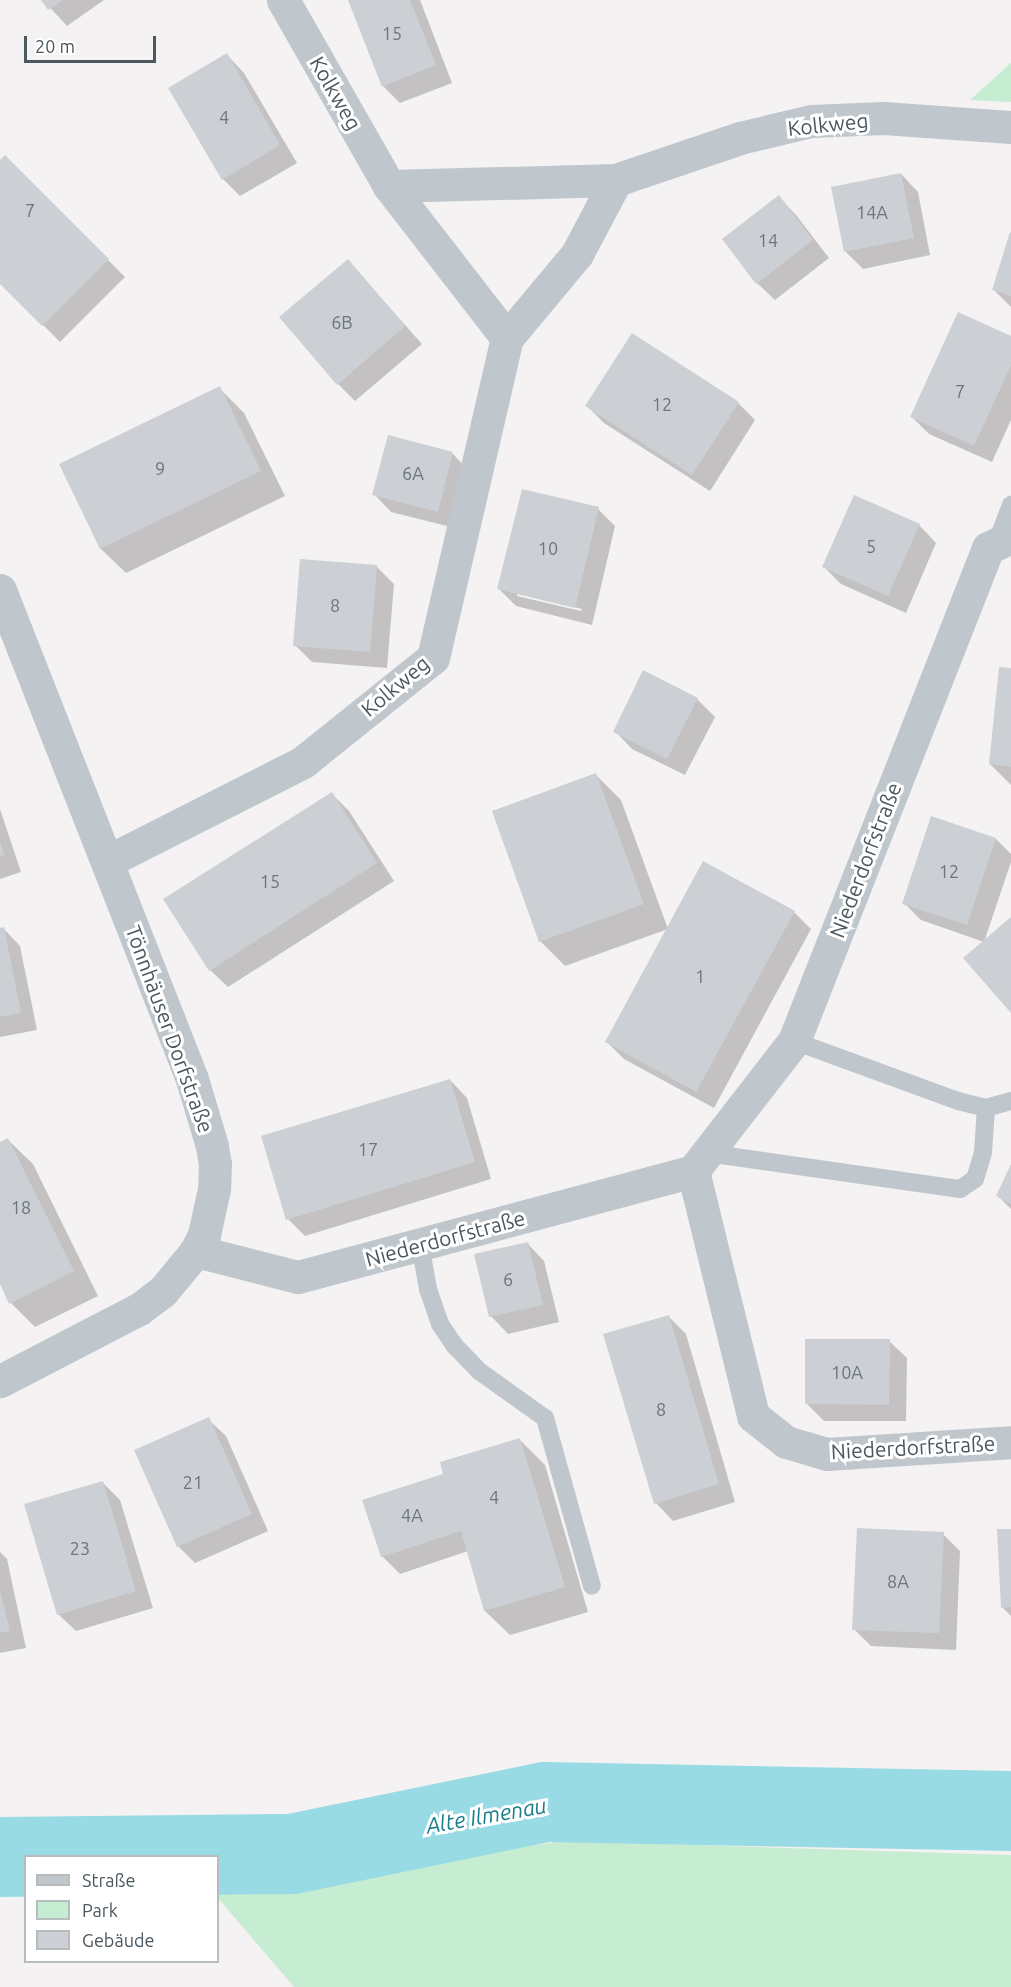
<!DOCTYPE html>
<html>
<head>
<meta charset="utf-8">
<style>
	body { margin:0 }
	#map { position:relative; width:1011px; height:1987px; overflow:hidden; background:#f4f2f2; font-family:Ubuntu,sans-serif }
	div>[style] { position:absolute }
	.green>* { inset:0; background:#c6ecd1 }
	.shadow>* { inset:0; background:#0003 }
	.river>* { height:80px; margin:-40px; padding:0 40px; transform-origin:40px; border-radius:40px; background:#98dbe4 }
	.building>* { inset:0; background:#ccd0d4 }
	.service>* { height:18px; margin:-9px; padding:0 9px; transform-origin:9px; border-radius:9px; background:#bfc7cd }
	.minor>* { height:33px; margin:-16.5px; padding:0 16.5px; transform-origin:16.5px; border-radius:16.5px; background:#bfc7cd }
	.tertiary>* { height:33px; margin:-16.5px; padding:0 16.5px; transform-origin:16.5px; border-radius:16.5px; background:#bfc7cd }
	span { translate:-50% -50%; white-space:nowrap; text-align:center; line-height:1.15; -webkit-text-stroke:6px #fff; paint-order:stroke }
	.number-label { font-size:18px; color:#6b757c }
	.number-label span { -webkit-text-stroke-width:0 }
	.street-label { font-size:21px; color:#4b575e }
	.water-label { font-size:22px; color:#1a7e8b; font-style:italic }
	.legend { position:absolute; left:24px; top:1855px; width:195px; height:108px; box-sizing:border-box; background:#fff; border:2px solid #b7bcbf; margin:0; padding:8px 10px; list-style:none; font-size:18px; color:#4b575e }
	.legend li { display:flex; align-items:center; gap:12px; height:30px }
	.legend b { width:30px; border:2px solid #b7bcbf }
	.scale { position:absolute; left:24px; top:36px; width:132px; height:27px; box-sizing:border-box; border:3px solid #4b575e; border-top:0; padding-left:8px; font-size:18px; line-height:21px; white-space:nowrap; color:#4b575e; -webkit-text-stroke:4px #fff; paint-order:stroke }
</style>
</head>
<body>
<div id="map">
	<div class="green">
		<div style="clip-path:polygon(1011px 63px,1011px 102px,970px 100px)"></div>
		<div style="clip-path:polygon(566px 1841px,1011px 1855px,1011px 1987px,294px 1987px,218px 1898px,218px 1885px)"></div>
	</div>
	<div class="shadow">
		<div style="clip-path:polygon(43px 0,104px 0,67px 26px)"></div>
		<div style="clip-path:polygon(349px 0,420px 0,452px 83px,400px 103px,383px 86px)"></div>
		<div style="clip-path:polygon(227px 55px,244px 73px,297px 163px,240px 196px,223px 179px)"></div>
		<div style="clip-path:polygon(5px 157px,125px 277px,60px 342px,0 282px,0 162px)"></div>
		<div style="clip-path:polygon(901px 174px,918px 192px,930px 255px,863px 269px,846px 252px)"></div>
		<div style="clip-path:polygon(779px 197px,796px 215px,829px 258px,775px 300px,757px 283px)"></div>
		<div style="clip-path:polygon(1011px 236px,1011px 307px,994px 290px)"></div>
		<div style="clip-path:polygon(348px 261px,422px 344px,355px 401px,338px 384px)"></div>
		<div style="clip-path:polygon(1011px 338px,1011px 420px,992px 462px,929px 434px,912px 417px)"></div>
		<div style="clip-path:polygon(219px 388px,244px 413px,285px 496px,126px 573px,101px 549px,61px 465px)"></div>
		<div style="clip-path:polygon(738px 403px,755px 420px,710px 491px,604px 423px,587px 406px)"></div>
		<div style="clip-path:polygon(452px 453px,469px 471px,455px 528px,391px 512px,374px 494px)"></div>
		<div style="clip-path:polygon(evenodd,598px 509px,615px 526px,592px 625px,516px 606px,499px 589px,598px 509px,517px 593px,582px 609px,581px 611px,517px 596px,517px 593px)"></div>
		<div style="clip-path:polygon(919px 525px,936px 543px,906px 613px,841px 584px,824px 567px)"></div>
		<div style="clip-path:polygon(376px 566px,394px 584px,387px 668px,312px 662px,295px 645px)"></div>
		<div style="clip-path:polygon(1011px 669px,1011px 785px,990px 764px)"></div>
		<div style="clip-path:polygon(697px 699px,715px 717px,685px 775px,632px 749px,615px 731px)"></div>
		<div style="clip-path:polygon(596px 775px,621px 800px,668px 929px,565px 966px,540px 941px)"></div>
		<div style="clip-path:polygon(332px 794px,349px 811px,394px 881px,228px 987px,210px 970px)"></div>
		<div style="clip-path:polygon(0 809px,21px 872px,0 879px)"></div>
		<div style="clip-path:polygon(996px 839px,1011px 854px,1011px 862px,984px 942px,921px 920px,904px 903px)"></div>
		<div style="clip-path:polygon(794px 912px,811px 929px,714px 1108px,624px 1059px,606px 1041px)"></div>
		<div style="clip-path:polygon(3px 928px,20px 946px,37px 1030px,0 1037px,0 929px)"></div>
		<div style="clip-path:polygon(450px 1080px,467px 1098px,491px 1179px,305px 1236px,288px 1219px)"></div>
		<div style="clip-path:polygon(8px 1140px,33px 1164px,98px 1296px,35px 1327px,11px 1303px,0 1281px,0 1144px)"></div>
		<div style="clip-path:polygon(1011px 1168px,1011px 1209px,998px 1196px)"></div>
		<div style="clip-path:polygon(527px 1243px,544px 1261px,559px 1322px,508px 1334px,491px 1316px)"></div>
		<div style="clip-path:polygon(668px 1316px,686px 1334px,735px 1502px,673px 1521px,656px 1503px)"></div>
		<div style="clip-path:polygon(889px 1341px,907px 1358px,906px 1421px,824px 1421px,807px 1404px)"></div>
		<div style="clip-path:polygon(208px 1419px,226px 1436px,268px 1531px,195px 1563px,178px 1546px)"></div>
		<div style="clip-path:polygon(520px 1440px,545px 1465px,588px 1612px,510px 1635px,485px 1611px,468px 1551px,400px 1574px,382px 1556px)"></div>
		<div style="clip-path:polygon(102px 1482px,120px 1500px,153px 1608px,76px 1631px,58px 1614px)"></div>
		<div style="clip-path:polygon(1011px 1530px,1011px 1616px,1002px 1607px)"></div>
		<div style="clip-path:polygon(943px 1534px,960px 1551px,956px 1650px,871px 1646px,854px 1629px)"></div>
		<div style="clip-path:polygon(0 1552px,7px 1559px,26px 1648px,0 1653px)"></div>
	</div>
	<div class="river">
		<div style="left:0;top:1857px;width:292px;rotate:-0.6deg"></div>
		<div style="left:292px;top:1854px;width:258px;rotate:-11.6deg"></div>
		<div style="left:545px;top:1802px;width:466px;rotate:1.1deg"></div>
	</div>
	<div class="building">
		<div style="clip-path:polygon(41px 0,63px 0,48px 10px)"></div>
		<div style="clip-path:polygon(348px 0,410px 0,436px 65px,382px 87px)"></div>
		<div style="clip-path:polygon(227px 53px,280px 145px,222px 180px,168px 88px)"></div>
		<div style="clip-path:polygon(5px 155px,109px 259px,42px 326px,0 284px,0 160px)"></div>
		<div style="clip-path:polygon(901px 173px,914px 238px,844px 252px,831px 187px)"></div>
		<div style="clip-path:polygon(779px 195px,813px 240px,756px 284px,722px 239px)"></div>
		<div style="clip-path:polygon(1010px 232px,1011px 233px,1011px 296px,992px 290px)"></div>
		<div style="clip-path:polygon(348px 259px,405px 326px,337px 385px,279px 317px)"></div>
		<div style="clip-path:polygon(958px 312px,1011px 336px,1011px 365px,974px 446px,910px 417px)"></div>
		<div style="clip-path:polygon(632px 333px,739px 402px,692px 475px,585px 406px)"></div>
		<div style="clip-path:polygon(220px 386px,261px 471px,100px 549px,59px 464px)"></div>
		<div style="clip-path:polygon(388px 435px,453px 452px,438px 512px,372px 495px)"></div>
		<div style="clip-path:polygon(522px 489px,599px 507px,575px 608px,497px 589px)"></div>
		<div style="clip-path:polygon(854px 495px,920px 524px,888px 596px,822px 567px)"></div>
		<div style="clip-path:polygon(300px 559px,377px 565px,370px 652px,293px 646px)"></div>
		<div style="clip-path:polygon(999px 667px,1011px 668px,1011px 767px,989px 764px)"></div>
		<div style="clip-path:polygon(643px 670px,698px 698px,667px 759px,613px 732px)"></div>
		<div style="clip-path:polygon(596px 773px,644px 904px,539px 942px,492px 811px)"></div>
		<div style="clip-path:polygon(332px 792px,377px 863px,209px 971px,163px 899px)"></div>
		<div style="clip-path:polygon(931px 816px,996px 838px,967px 925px,902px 904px)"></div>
		<div style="clip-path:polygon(0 842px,5px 855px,0 856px)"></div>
		<div style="clip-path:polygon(703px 861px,795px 911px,696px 1092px,605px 1042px)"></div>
		<div style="clip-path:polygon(1011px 917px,1011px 1013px,963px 958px)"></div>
		<div style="clip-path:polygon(4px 927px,21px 1013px,0 1017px,0 928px)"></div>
		<div style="clip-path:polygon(450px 1079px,475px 1162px,286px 1220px,261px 1136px)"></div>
		<div style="clip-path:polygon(8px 1138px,74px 1271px,9px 1304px,0 1284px,0 1142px)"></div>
		<div style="clip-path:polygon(1011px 1164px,1011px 1204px,996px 1196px)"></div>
		<div style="clip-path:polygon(528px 1242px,543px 1305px,489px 1317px,474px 1254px)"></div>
		<div style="clip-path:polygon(669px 1315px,719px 1484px,654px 1504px,603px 1334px)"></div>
		<div style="clip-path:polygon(805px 1339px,890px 1339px,889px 1405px,805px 1404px)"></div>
		<div style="clip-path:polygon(209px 1417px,252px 1514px,177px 1547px,134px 1450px)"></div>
		<div style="clip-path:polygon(520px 1438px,565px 1587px,484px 1611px,461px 1531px,381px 1557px,362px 1500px,443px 1474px,440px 1462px)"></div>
		<div style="clip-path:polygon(103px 1481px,136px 1591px,57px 1615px,24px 1504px)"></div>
		<div style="clip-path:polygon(857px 1528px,944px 1532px,939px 1633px,852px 1630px)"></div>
		<div style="clip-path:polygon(997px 1529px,1011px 1529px,1011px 1607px,1001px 1608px)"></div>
		<div style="clip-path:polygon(0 1591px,10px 1631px,0 1633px)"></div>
	</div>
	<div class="service">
		<div style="left:996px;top:544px;width:42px;rotate:-69deg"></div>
		<div style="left:794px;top:1041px;width:175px;rotate:20.1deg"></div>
		<div style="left:958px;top:1101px;width:29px;rotate:14deg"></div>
		<div style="left:986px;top:1108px;width:26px;rotate:-16deg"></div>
		<div style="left:707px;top:1153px;width:256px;rotate:8.1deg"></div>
		<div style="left:960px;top:1189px;width:18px;rotate:-34deg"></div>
		<div style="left:975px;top:1179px;width:28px;rotate:-73deg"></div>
		<div style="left:983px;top:1152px;width:44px;rotate:-86.1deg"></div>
		<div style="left:420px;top:1244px;width:46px;rotate:79.9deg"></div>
		<div style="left:428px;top:1289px;width:37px;rotate:71deg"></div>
		<div style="left:440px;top:1324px;width:27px;rotate:56deg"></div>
		<div style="left:455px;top:1346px;width:35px;rotate:46deg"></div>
		<div style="left:479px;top:1371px;width:81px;rotate:35.5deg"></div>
		<div style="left:545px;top:1418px;width:174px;rotate:74.4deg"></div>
	</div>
	<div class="minor">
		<div style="left:283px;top:0;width:214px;rotate:60.3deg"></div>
		<div style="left:389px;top:186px;width:227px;rotate:-1.5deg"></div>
		<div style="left:616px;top:180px;width:131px;rotate:-18.7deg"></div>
		<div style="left:740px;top:138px;width:73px;rotate:-13.5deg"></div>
		<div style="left:811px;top:121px;width:72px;rotate:-2.4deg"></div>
		<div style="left:883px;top:118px;width:128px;rotate:4deg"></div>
		<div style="left:389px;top:186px;width:192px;rotate:52.2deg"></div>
		<div style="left:108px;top:861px;width:219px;rotate:-26.9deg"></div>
		<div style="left:303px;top:762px;width:166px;rotate:-38.7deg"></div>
		<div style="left:433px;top:658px;width:328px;rotate:-77deg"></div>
		<div style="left:507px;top:338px;width:109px;rotate:-50.2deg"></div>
		<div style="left:577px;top:254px;width:84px;rotate:-62.2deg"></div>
		<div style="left:693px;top:1171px;width:252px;rotate:76.2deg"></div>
		<div style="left:753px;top:1416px;width:42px;rotate:38.2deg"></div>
		<div style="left:786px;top:1442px;width:43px;rotate:16.3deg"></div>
		<div style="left:827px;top:1454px;width:184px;rotate:-3.7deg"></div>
		<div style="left:196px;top:1251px;width:105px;rotate:14.3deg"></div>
		<div style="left:298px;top:1277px;width:409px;rotate:-15deg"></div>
		<div style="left:693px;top:1171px;width:165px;rotate:-52.2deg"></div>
		<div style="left:794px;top:1041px;width:530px;rotate:-68.52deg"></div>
		<div style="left:988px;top:548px;width:25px;rotate:-26deg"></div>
	</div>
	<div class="tertiary">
		<div style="left:0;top:590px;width:525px;rotate:68.56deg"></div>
		<div style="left:192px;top:1079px;width:70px;rotate:73.4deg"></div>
		<div style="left:212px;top:1146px;width:18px;rotate:81deg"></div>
		<div style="left:215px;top:1164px;width:25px;rotate:92deg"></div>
		<div style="left:214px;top:1189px;width:47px;rotate:102.3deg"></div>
		<div style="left:204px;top:1235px;width:18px;rotate:117deg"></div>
		<div style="left:196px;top:1251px;width:52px;rotate:129.5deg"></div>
		<div style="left:163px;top:1291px;width:30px;rotate:143deg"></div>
		<div style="left:139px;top:1309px;width:157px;rotate:152.6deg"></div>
	</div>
	<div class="number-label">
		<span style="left:392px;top:33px">15</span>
		<span style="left:224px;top:117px">4</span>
		<span style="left:30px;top:210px">7</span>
		<span style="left:872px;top:212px">14A</span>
		<span style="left:768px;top:240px">14</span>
		<span style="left:342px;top:322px">6B</span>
		<span style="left:960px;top:391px">7</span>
		<span style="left:662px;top:404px">12</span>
		<span style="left:160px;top:468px">9</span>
		<span style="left:413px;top:473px">6A</span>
		<span style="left:871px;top:546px">5</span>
		<span style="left:548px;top:548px">10</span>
		<span style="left:335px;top:605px">8</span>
		<span style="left:949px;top:871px">12</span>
		<span style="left:270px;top:881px">15</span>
		<span style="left:700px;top:976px">1</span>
		<span style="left:368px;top:1149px">17</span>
		<span style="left:21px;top:1207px">18</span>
		<span style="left:508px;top:1279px">6</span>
		<span style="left:847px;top:1372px">10A</span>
		<span style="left:661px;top:1409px">8</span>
		<span style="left:193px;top:1482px">21</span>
		<span style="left:494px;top:1497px">4</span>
		<span style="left:412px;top:1515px">4A</span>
		<span style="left:80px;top:1548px">23</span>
		<span style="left:898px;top:1581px">8A</span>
	</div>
	<div class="street-label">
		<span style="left:336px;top:93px;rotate:60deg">Kolkweg</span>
		<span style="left:828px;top:124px;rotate:-6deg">Kolkweg</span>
		<span style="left:395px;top:686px;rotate:-40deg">Kolkweg</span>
		<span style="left:865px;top:860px;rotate:-69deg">Niederdorfstraße</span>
		<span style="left:170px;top:1029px;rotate:70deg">Tönnhäuser Dorfstraße</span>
		<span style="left:445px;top:1238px;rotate:-15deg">Niederdorfstraße</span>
		<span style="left:913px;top:1447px;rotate:-3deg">Niederdorfstraße</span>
	</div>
	<div class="water-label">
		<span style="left:486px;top:1815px;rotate:-10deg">Alte Ilmenau</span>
	</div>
	<ul class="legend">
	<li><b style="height:8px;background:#bfc7cd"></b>Straße</li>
	<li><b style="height:16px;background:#c6ecd1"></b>Park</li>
	<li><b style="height:16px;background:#ccd0d4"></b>Gebäude</li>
	</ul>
	<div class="scale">20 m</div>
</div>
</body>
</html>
